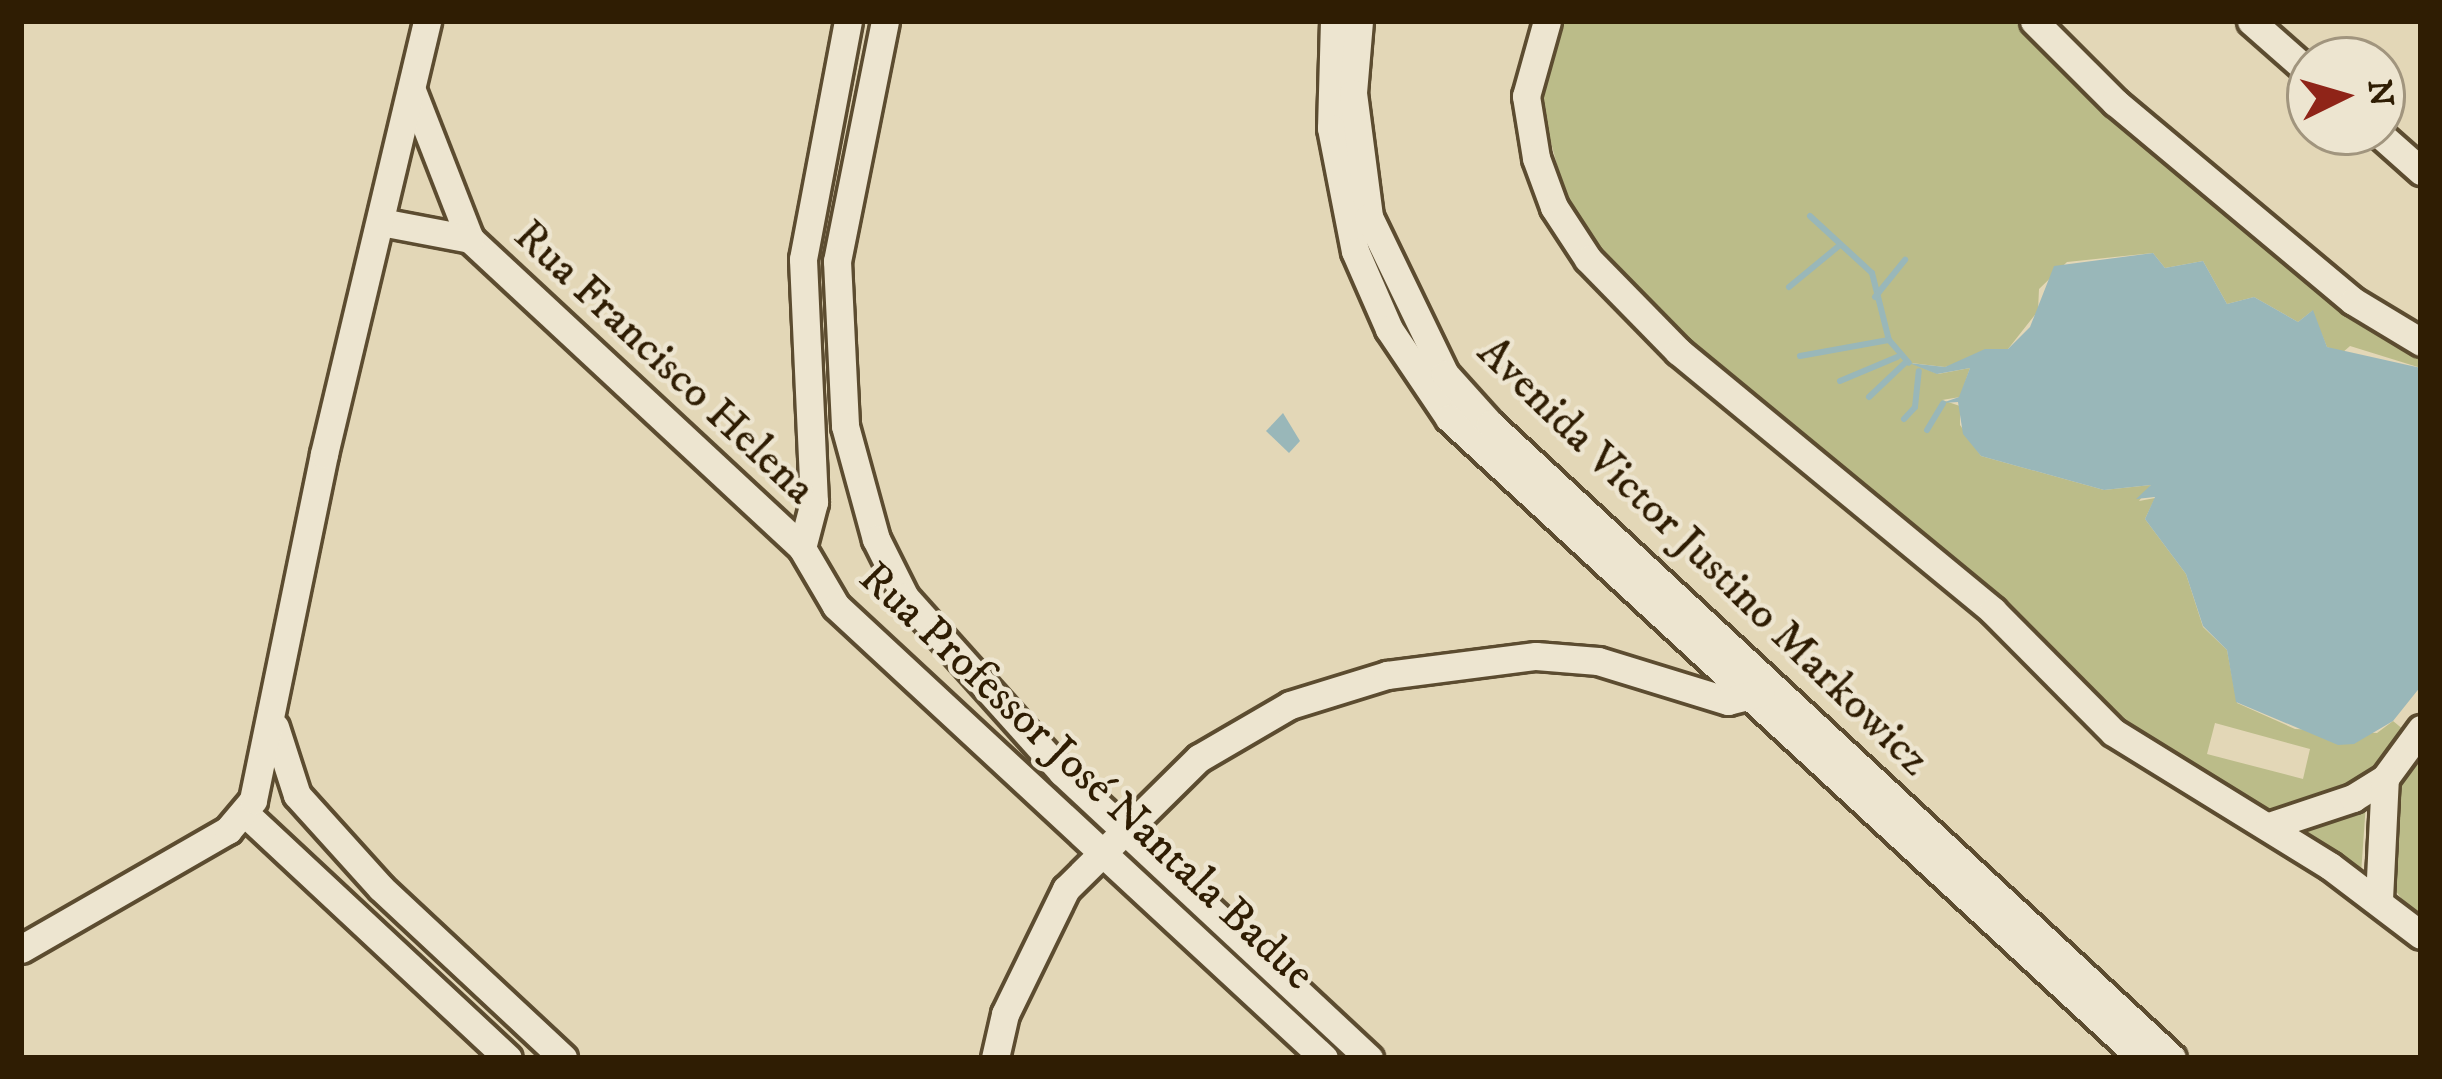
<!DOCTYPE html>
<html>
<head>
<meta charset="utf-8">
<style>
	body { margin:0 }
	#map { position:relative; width:2442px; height:1079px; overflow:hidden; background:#e3d7b7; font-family:"IM FELL DW Pica",serif }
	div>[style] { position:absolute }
	.green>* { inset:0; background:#bbbc89 }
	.water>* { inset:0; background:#99b7b9 }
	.stream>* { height:6px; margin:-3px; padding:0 3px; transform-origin:3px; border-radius:3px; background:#99b7b9 }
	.roads { filter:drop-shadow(3px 0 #5c4c30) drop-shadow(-3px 0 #5c4c30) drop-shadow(0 3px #5c4c30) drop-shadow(0 -3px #5c4c30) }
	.minor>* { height:27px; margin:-13.5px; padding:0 13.5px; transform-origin:13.5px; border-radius:13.5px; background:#ede5d0 }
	span { translate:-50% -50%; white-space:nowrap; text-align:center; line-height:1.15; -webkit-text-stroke:9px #ede5d0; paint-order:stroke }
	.street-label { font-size:45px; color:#2f1d03 }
	.frame { position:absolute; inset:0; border:24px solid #2f1d03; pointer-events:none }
	.north { position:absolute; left:2286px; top:36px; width:120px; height:120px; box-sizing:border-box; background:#ede5d0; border:3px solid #a1957e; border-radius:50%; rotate:85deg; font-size:33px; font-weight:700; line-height:48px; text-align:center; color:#2f1d03 }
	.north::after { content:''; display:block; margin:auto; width:42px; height:54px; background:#8f2418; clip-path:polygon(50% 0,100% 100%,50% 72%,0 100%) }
</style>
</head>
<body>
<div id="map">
	<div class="green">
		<div style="clip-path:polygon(evenodd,1556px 21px,2022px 21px,2421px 350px,2421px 368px,2350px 346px,2342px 353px,2327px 347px,2312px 311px,2298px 322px,2254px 297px,2227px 304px,2203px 261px,2165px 268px,2153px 253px,2067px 262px,2039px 289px,2038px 311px,2008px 349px,1945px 367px,1911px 363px,1938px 374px,1970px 368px,1960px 397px,1942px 400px,1960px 406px,1960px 425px,1981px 456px,2104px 490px,2151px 485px,2139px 501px,2155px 498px,2145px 519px,2186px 574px,2203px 627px,2227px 650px,2237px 703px,2295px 729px,2377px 733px,2393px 721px,2404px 730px,2387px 756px,2329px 798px,2263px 810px,2134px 733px,2009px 603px,1730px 385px,1600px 256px,1569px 208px,1537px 92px,1556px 21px,2215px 723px,2310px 749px,2303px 779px,2207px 754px,2215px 723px)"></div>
		<div style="clip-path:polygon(2421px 739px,2421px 924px,2385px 877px,2387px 793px)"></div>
		<div style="clip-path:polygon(2366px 803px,2361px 874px,2295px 831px)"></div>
	</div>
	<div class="water">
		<div style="clip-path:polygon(2153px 253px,2165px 268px,2203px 261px,2227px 304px,2254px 297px,2298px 322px,2313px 310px,2327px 347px,2421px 368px,2421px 686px,2393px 721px,2354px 744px,2338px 745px,2236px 702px,2227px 650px,2203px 626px,2186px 574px,2145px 519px,2155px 497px,2136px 499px,2151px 485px,2104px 490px,1981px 456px,1963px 434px,1958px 402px,1942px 403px,1959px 397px,1970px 368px,1937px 374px,1909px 363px,1945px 367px,1985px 349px,2008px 349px,2030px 327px,2054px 266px)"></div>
		<div style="clip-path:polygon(1283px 413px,1300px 441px,1289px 453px,1266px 431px)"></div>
	</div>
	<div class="stream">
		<div style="left:1810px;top:216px;width:84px;rotate:42.6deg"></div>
		<div style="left:1872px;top:273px;width:69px;rotate:75.8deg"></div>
		<div style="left:1889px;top:340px;width:30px;rotate:49deg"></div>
		<div style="left:1789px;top:287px;width:66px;rotate:-39.5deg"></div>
		<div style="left:1875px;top:297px;width:48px;rotate:-51deg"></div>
		<div style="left:1800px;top:356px;width:90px;rotate:-10.2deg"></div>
		<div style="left:1840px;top:381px;width:62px;rotate:-22.8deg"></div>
		<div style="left:1869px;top:397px;width:50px;rotate:-43.4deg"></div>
		<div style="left:1904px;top:419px;width:16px;rotate:-47deg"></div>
		<div style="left:1915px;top:407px;width:36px;rotate:-84deg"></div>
		<div style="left:1927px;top:430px;width:31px;rotate:-59deg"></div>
	</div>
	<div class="roads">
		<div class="minor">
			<div style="left:885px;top:21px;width:245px;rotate:101.3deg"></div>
			<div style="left:837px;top:261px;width:165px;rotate:87.2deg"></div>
			<div style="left:845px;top:426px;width:117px;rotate:74.7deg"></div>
			<div style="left:876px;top:539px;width:65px;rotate:63.4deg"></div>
			<div style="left:905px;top:597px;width:235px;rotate:48.1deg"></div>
			<div style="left:1062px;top:772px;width:420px;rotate:43deg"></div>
			<div style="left:1334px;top:21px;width:107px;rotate:91.6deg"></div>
			<div style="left:1331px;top:128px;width:125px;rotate:79deg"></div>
			<div style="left:1355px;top:251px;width:85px;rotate:66.4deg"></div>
			<div style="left:1389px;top:329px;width:107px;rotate:56deg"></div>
			<div style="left:1449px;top:418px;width:943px;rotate:42.76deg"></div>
			<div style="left:1359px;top:21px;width:72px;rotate:94.8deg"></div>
			<div style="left:1353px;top:93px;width:125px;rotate:82.6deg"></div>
			<div style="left:1369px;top:217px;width:174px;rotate:64.2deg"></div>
			<div style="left:1445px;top:374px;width:67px;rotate:48deg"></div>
			<div style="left:1490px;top:424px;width:931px;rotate:42.91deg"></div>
			<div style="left:1547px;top:21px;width:78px;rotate:105.6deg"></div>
			<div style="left:1526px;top:96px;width:63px;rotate:80.8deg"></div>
			<div style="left:1536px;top:158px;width:52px;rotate:69.8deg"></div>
			<div style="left:1554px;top:207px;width:62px;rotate:56.8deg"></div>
			<div style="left:1588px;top:259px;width:129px;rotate:45.6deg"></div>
			<div style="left:1678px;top:351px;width:408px;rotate:39.5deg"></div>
			<div style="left:1993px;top:611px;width:170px;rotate:45.2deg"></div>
			<div style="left:2113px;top:732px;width:255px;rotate:31.7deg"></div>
			<div style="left:2330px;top:866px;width:114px;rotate:37.2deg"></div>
			<div style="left:2034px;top:21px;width:115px;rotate:45deg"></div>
			<div style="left:2115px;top:102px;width:310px;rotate:39.9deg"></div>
			<div style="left:2353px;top:301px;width:79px;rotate:31.1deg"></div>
			<div style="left:2251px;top:21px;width:79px;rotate:41.4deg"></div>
			<div style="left:413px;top:93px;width:157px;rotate:68.7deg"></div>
			<div style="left:470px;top:239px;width:454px;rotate:42.9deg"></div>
			<div style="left:802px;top:548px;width:67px;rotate:59.6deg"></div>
			<div style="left:836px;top:606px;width:665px;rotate:42.81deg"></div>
			<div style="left:2377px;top:132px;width:59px;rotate:41.6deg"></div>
			<div style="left:381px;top:222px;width:91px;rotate:10.8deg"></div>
			<div style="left:802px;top:548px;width:48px;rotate:-75.4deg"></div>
			<div style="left:814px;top:502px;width:243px;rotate:-92.6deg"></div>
			<div style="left:803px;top:259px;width:242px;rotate:-79.3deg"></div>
			<div style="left:275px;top:727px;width:71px;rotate:72.1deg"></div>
			<div style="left:297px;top:795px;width:125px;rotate:47.9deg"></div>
			<div style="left:381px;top:888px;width:249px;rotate:43deg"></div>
			<div style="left:246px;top:814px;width:358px;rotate:43deg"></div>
			<div style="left:2269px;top:826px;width:89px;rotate:-18.4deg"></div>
			<div style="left:2353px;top:798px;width:38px;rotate:-32deg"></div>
			<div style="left:2385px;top:778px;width:61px;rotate:-53.7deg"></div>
			<div style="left:2379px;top:899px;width:121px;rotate:-87.2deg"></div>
			<div style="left:21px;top:949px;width:239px;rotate:-29.9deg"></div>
			<div style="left:228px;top:830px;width:39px;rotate:-50deg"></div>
			<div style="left:253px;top:800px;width:353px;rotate:-78.4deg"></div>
			<div style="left:324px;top:454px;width:445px;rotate:-76.6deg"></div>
			<div style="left:995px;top:1058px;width:45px;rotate:-77.2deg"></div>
			<div style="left:1005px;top:1014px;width:139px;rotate:-64deg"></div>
			<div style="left:1066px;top:889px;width:187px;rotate:-44.6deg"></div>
			<div style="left:1199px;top:758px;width:105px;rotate:-30.2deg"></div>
			<div style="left:1290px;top:705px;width:102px;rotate:-17.2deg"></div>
			<div style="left:1387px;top:675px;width:150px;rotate:-7.3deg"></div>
			<div style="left:1536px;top:656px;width:62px;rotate:4.6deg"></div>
			<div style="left:1598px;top:661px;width:136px;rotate:17.1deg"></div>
			<div style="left:1728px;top:701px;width:34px;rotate:-14deg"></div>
		</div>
	</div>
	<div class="street-label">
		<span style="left:664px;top:363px;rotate:43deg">Rua Francisco Helena</span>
		<span style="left:1703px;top:557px;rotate:44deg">Avenida Victor Justino Markowicz</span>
		<span style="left:1086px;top:777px;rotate:43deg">Rua Professor José Nantala Badue</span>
	</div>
	<div class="frame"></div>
	<div class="north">N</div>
</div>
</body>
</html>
